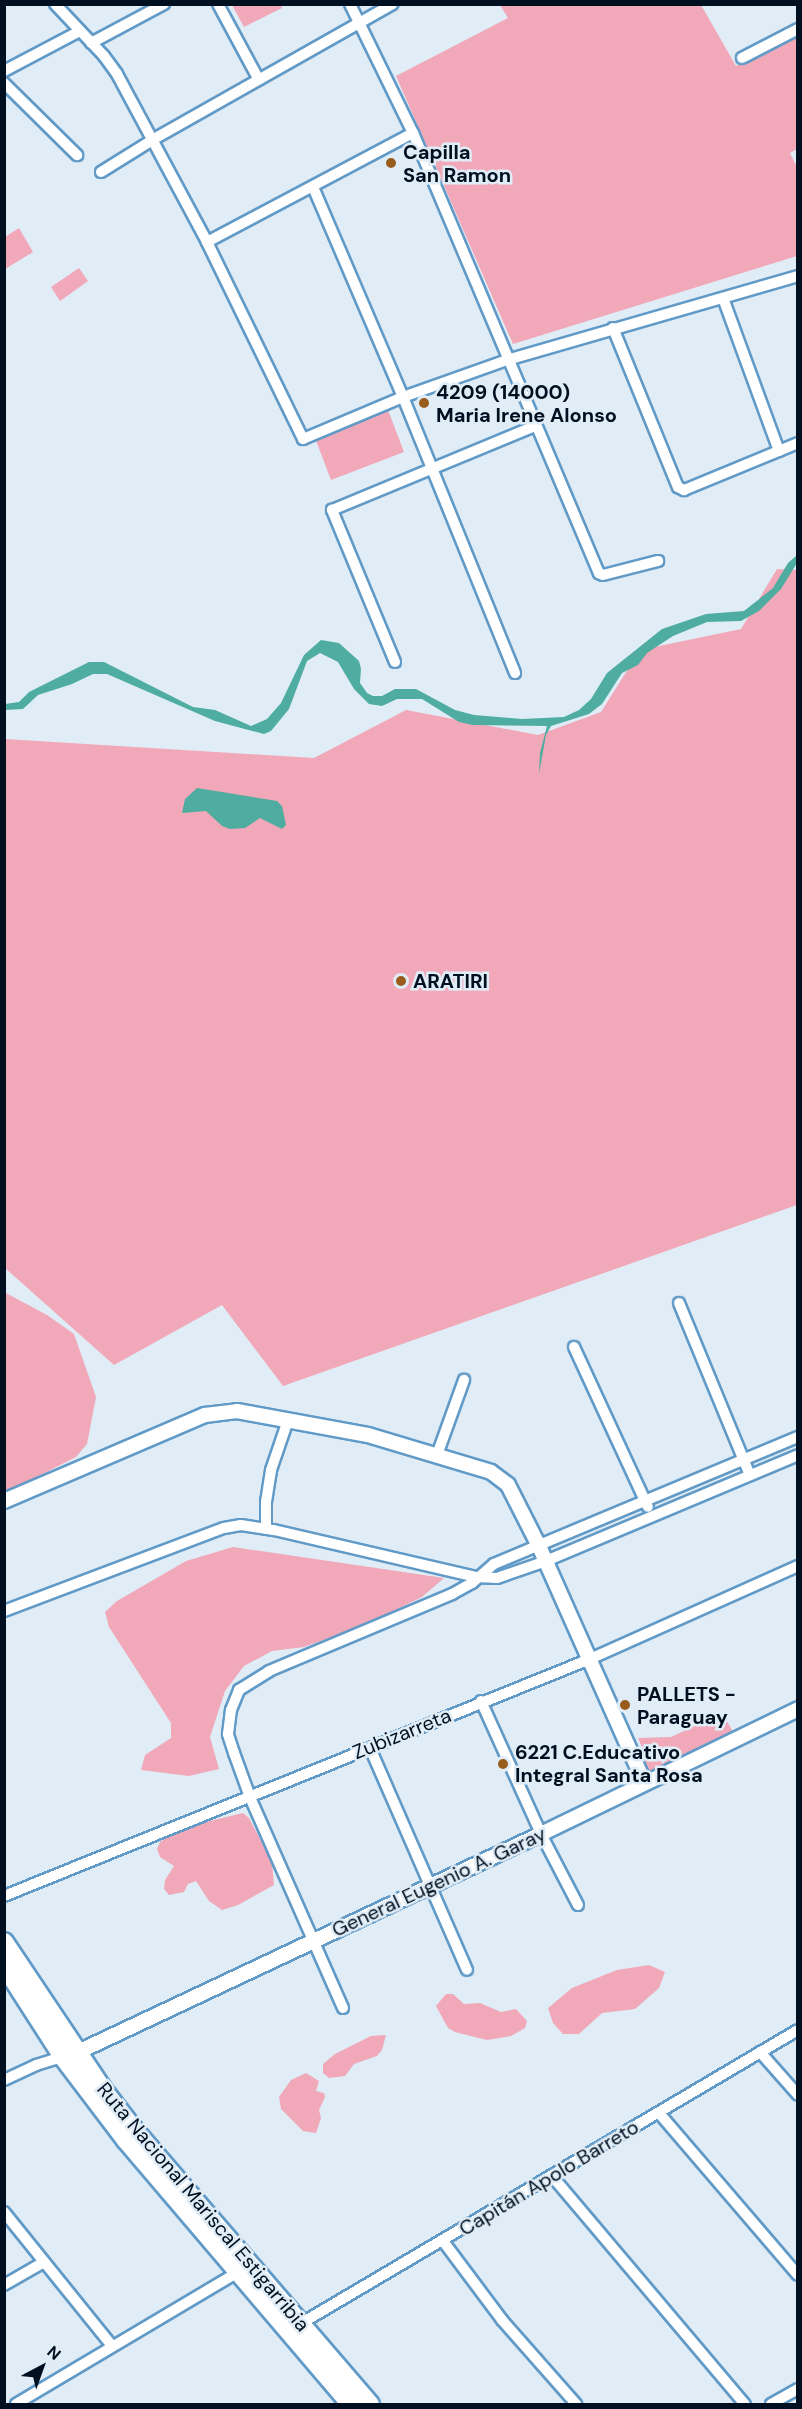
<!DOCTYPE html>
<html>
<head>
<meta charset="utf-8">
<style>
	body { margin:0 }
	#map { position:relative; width:802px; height:2409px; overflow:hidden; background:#e0ecf6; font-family:"DM Sans",sans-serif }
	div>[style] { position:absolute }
	.green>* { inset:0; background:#f1a8b9 }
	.water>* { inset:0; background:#4eada0 }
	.roads { filter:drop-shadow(2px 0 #619ac7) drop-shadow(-2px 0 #619ac7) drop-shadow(0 2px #619ac7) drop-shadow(0 -2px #619ac7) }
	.minor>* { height:10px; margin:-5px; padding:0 5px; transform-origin:5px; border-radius:5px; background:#fff }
	.tertiary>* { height:14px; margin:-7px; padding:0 7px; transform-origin:7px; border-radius:7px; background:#fff }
	.trunk>* { height:18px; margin:-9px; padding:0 9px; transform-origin:9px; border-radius:9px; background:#fff }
	.dots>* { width:16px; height:16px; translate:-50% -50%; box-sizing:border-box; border:3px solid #e0ecf6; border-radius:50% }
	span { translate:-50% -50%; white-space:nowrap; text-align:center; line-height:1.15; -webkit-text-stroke:5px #e0ecf6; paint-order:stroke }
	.poi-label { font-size:20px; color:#001020; font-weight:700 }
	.left { translate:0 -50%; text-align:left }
	.street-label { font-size:20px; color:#001020 }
	.frame { position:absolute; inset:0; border:6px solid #001020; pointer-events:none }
	.north { position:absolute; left:12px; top:2337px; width:60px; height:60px; -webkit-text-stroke:4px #e0ecf6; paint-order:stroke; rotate:41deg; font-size:16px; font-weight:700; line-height:24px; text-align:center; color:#001020 }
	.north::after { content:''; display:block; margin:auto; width:21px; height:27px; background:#001020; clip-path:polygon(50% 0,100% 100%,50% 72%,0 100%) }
</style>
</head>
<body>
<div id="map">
	<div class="green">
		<div style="clip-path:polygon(232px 5px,281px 5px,282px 8px,244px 27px)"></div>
		<div style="clip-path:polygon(500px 5px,701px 5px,736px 66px,797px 35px,797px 149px,790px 153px,797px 167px,797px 256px,513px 344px,396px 76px,508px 18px)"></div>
		<div style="clip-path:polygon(19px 228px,33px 252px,5px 269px,5px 237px)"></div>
		<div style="clip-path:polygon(79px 268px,88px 281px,60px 301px,51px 287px)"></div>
		<div style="clip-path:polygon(388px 410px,404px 452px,331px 480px,315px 438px)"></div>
		<div style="clip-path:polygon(777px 569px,797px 570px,797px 1205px,283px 1386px,222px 1305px,114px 1365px,5px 1268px,5px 739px,314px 758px,406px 710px,538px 735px,601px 712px,640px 650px,741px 629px)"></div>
		<div style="clip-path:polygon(4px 1292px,47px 1315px,74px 1334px,96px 1397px,87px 1444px,76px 1457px,5px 1493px)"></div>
		<div style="clip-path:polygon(233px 1547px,444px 1578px,422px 1597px,365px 1625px,304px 1647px,272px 1651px,244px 1666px,225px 1691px,210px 1737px,219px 1769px,189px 1776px,141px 1770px,145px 1755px,171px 1738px,171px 1723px,109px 1627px,105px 1612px,117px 1601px,186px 1561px)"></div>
		<div style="clip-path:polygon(714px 1717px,722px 1717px,728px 1723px,732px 1730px,728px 1737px,649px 1775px,645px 1769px,644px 1752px,638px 1738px,671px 1737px)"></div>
		<div style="clip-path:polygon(243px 1813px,249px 1818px,272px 1862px,274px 1885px,238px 1905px,222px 1910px,209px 1901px,196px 1881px,188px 1884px,184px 1892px,169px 1895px,164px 1889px,165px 1880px,174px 1866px,160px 1857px,157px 1849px,160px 1842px,181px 1828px)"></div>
		<div style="clip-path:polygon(649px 1965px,665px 1972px,659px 1988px,635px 2009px,602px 2013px,579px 2034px,563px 2034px,553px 2023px,548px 2008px,572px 1988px,617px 1970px)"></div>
		<div style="clip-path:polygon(446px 1994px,453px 1994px,464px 2004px,480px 2003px,501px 2012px,516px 2009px,527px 2021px,525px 2028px,511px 2036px,487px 2040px,455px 2032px,448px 2028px,436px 2006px)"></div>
		<div style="clip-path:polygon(386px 2035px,382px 2050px,377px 2056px,354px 2064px,345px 2076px,329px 2078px,323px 2073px,323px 2064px,335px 2054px,371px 2036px)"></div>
		<div style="clip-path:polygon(306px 2073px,319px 2081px,316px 2091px,324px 2093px,325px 2097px,319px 2110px,321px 2118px,316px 2133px,303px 2131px,281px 2109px,279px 2097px,291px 2080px)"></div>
	</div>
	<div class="water">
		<div style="clip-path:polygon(797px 555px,797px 563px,781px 589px,759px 611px,741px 621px,707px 622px,673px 636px,647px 653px,638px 665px,622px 673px,602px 704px,589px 714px,551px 726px,546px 735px,539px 774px,540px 753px,547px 726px,473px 725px,459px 722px,422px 699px,397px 699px,382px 706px,369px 704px,354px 689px,338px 662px,320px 653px,307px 661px,289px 709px,271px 731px,264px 734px,215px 721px,107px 674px,93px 674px,72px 684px,38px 695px,23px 709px,5px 710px,5px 704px,19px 702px,29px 692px,89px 662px,104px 662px,193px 707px,215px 710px,251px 726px,267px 719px,281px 703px,304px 655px,321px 640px,339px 643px,359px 661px,361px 669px,360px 683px,367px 693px,373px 696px,382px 696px,395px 689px,416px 689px,455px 710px,474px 715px,522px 719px,564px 717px,579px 710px,591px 699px,607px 673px,662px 629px,706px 614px,744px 611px,773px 588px,788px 563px)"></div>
		<div style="clip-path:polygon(197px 788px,277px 801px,282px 806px,286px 825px,282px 829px,260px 818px,245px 828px,230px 829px,222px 826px,206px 811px,182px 813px,185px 799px)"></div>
	</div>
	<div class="roads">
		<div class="minor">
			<div style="left:55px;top:4px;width:71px;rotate:46.7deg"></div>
			<div style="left:104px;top:56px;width:22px;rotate:54deg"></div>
			<div style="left:117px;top:74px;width:191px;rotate:61.8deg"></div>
			<div style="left:207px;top:242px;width:219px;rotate:64deg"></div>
			<div style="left:303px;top:439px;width:108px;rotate:-22.8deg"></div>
			<div style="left:403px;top:397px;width:110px;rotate:-19.6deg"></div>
			<div style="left:507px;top:360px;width:303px;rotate:-16.1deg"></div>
			<div style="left:218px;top:4px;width:86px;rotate:61.7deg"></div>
			<div style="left:350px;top:4px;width:144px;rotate:64deg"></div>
			<div style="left:413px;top:133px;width:478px;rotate:67.1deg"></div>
			<div style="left:599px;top:573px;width:4px;rotate:27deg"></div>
			<div style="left:603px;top:575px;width:57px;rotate:-14.3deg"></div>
			<div style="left:91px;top:43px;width:83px;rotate:-28.1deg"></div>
			<div style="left:742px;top:58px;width:63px;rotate:-27.4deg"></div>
			<div style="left:4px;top:71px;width:86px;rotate:-27.8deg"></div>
			<div style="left:4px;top:83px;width:103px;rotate:44.6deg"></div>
			<div style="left:101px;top:172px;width:62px;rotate:-31.9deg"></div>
			<div style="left:154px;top:139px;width:274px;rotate:-29.5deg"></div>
			<div style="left:313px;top:187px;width:228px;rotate:66.8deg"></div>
			<div style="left:403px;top:397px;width:298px;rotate:67.9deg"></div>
			<div style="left:207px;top:242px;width:233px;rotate:-27.9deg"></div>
			<div style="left:723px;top:298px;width:163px;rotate:69.9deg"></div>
			<div style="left:613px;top:328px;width:172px;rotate:67.8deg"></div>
			<div style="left:678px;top:487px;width:7px;rotate:27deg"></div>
			<div style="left:684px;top:490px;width:123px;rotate:-22.4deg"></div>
			<div style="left:395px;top:662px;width:165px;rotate:-112.5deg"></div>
			<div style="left:332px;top:510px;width:220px;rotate:-22.5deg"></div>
			<div style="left:679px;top:1303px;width:186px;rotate:67.6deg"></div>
			<div style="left:574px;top:1347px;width:176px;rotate:65.2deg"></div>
			<div style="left:437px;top:1455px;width:80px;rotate:-70.2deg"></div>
			<div style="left:266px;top:1529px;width:27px;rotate:-90deg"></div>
			<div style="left:266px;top:1502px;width:32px;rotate:-81deg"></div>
			<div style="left:271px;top:1470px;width:53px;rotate:-71.2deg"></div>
			<div style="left:4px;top:1611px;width:235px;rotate:-20.7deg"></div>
			<div style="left:224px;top:1528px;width:17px;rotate:-10deg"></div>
			<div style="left:241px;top:1525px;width:33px;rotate:9deg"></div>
			<div style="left:274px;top:1530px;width:207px;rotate:13.1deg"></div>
			<div style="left:476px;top:1577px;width:21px;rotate:3deg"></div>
			<div style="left:497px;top:1578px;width:52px;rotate:-19.1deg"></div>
			<div style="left:546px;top:1561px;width:273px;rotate:-22.8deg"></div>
			<div style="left:481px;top:1701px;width:146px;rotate:65.7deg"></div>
			<div style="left:541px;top:1834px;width:80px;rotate:62.5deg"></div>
			<div style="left:370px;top:1748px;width:242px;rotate:66.4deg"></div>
			<div style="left:4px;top:1896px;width:632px;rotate:-22.02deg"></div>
			<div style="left:590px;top:1659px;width:228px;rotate:-24.1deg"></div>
			<div style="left:343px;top:2008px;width:231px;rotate:-113.8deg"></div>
			<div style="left:250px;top:1797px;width:47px;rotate:-110deg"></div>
			<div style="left:234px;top:1753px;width:20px;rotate:-108deg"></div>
			<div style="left:228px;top:1734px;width:24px;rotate:-83deg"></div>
			<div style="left:231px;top:1710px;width:22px;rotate:-68deg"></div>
			<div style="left:239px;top:1690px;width:36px;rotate:-32deg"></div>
			<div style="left:269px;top:1671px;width:199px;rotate:-22.8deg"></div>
			<div style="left:452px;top:1594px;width:23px;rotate:-29deg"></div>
			<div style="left:472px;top:1583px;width:29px;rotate:-41deg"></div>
			<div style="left:494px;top:1564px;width:329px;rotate:-22.7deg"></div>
			<div style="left:760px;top:2052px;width:57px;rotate:48.5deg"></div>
			<div style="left:4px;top:2080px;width:35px;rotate:-25deg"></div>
			<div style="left:36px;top:2065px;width:28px;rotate:-17deg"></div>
			<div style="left:659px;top:2113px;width:213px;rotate:49.4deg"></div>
			<div style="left:552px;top:2176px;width:299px;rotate:49.8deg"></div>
			<div style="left:4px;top:2212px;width:172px;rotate:51.1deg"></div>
			<div style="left:443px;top:2241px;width:99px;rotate:53.2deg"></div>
			<div style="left:502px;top:2320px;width:112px;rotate:48.6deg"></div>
			<div style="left:4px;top:2285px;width:46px;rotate:-29.9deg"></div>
			<div style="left:300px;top:2324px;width:578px;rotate:-30.56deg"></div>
			<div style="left:16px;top:2404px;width:257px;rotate:-30.7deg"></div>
			<div style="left:771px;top:2404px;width:31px;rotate:-29deg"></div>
		</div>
		<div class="tertiary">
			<div style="left:4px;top:1501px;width:219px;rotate:-23.2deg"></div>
			<div style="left:205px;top:1415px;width:32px;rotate:-7deg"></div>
			<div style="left:237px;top:1411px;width:133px;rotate:10.4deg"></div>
			<div style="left:368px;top:1435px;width:128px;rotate:16.7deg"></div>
			<div style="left:491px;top:1472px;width:21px;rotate:37deg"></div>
			<div style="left:508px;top:1485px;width:68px;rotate:63.1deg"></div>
			<div style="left:539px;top:1546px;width:258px;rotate:66deg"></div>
			<div style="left:78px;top:2052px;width:512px;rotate:-25.21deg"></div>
			<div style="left:541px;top:1834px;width:286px;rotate:-25.9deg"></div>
		</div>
		<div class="trunk">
			<div style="left:4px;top:1942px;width:178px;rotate:56.2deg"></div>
			<div style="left:103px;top:2090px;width:51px;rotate:52.2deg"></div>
			<div style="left:134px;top:2130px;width:362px;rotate:49.3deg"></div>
			<div style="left:4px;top:1965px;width:109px;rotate:57.3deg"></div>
			<div style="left:63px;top:2057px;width:104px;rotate:52.8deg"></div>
			<div style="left:126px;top:2140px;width:347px;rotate:49.6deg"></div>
		</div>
	</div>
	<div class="dots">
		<div style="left:391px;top:163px;background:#985d1d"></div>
		<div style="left:424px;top:403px;background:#985d1d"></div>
		<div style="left:401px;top:981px;background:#985d1d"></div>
		<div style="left:625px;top:1705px;background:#985d1d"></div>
		<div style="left:503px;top:1764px;background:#985d1d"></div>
	</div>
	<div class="poi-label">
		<span class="left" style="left:403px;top:164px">Capilla<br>San Ramon</span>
		<span class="left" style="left:436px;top:404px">4209 (14000)<br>Maria Irene Alonso</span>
		<span class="left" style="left:413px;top:981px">ARATIRI</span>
		<span class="left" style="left:637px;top:1706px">PALLETS -<br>Paraguay</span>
		<span class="left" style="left:515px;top:1764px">6221 C.Educativo<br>Integral Santa Rosa</span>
	</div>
	<div class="street-label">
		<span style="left:402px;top:1734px;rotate:-22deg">Zubizarreta</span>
		<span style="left:439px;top:1882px;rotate:-25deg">General Eugenio A. Garay</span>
		<span style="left:549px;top:2178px;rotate:-31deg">Capitán Apolo Barreto</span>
		<span style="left:203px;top:2207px;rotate:50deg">Ruta Nacional Mariscal Estigarribia</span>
	</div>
	<div class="frame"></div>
	<div class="north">N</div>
</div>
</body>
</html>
